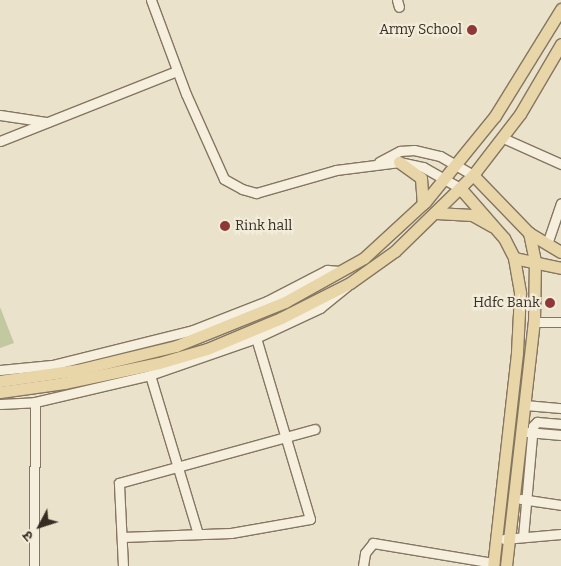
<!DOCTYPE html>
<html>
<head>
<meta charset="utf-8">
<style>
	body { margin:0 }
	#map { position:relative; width:561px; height:566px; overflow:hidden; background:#eae2cb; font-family:Bitter,"Noto Sans Devanagari",serif }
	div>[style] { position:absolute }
	.green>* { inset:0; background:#c2c8a0 }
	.roads { filter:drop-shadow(1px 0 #857561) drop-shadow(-1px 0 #857561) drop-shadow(0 1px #857561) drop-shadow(0 -1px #857561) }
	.minor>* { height:9px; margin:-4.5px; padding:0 4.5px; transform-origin:4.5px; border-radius:4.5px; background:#f6efde }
	.major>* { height:11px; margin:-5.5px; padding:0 5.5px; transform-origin:5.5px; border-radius:5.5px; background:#e8d6a8 }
	.dots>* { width:14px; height:14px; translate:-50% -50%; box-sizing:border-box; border:2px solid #f2ecda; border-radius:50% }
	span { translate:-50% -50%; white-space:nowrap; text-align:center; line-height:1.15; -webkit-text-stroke:4px #f2ecda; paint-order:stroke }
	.poi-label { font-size:14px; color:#382d23 }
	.right { translate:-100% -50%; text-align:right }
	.left { translate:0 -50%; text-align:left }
	.north { position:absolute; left:15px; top:501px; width:50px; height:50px; -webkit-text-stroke:4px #f2ecda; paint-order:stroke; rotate:230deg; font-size:14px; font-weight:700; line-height:20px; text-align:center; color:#382d23 }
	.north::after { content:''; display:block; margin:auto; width:18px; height:22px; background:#382d23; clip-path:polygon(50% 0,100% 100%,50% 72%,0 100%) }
</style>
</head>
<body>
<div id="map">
	<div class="green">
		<div style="clip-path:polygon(0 307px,14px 343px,0 348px)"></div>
	</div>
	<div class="roads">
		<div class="minor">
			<div style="left:151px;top:0;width:100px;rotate:69.6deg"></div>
			<div style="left:186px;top:94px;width:93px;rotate:65.9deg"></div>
			<div style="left:224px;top:179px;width:21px;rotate:29deg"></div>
			<div style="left:242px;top:189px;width:15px;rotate:16deg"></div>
			<div style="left:256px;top:193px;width:83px;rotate:-16deg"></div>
			<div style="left:336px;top:170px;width:64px;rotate:-7.2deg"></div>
			<div style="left:399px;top:162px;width:25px;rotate:12deg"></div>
			<div style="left:423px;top:167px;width:43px;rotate:29.6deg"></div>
			<div style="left:397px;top:0;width:7px;rotate:74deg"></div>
			<div style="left:0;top:115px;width:48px;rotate:8.5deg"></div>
			<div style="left:503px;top:138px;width:64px;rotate:24.1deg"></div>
			<div style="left:0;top:141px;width:190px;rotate:-21.6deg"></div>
			<div style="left:379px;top:162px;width:24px;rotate:-28deg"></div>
			<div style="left:400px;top:151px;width:14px;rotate:-4deg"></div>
			<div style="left:414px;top:150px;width:27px;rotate:13deg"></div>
			<div style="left:440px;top:156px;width:38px;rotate:30deg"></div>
			<div style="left:547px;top:244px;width:43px;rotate:-71.1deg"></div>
			<div style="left:534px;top:322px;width:27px"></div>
			<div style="left:0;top:370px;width:52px;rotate:-5.5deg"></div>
			<div style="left:52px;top:365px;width:145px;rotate:-13.9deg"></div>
			<div style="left:193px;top:330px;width:79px;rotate:-21.4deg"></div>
			<div style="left:267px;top:301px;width:68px;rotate:-27.3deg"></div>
			<div style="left:327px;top:270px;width:13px;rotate:4deg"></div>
			<div style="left:0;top:404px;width:35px;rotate:-3deg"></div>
			<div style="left:35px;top:402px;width:118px;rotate:-13.2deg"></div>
			<div style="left:525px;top:405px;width:36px;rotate:5deg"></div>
			<div style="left:527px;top:432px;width:34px;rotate:5deg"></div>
			<div style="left:521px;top:499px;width:40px;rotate:8.5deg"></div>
			<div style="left:198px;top:534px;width:166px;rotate:-106.8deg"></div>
			<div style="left:150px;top:375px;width:112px;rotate:-19.2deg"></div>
			<div style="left:256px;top:338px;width:71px;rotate:-25.1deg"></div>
			<div style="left:320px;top:308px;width:35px;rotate:-39deg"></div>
			<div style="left:122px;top:537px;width:109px;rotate:-2.1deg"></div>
			<div style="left:231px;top:533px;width:80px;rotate:-10deg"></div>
			<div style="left:310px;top:519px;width:189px;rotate:-106.6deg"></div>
			<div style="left:523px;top:537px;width:111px;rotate:-84.9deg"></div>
			<div style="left:533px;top:426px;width:6px;rotate:-45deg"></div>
			<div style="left:537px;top:422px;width:24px;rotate:5deg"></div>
			<div style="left:504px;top:539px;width:57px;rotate:-5deg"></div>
			<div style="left:34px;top:566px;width:164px;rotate:-89.7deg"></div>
			<div style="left:123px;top:566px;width:83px;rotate:-92.8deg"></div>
			<div style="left:119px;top:483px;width:203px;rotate:-15.4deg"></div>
			<div style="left:363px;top:566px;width:13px;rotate:-81deg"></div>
			<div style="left:365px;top:553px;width:13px;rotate:-51deg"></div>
			<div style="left:373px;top:543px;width:123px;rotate:9.4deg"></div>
		</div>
		<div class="major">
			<div style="left:399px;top:162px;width:27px;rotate:36deg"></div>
			<div style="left:421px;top:178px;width:26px;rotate:86deg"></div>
			<div style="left:473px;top:175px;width:81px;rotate:46deg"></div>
			<div style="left:529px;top:233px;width:37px;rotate:31deg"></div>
			<div style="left:460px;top:188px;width:67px;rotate:48.7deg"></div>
			<div style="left:504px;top:238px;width:22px;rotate:63deg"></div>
			<div style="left:514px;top:258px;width:36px;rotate:80deg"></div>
			<div style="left:520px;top:293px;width:60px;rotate:92.9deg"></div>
			<div style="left:517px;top:353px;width:214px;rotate:96.4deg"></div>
			<div style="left:436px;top:213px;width:36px;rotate:3deg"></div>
			<div style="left:472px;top:215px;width:23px;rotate:29deg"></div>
			<div style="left:514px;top:258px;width:48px;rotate:12deg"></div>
			<div style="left:0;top:381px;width:78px;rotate:-8.1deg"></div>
			<div style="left:77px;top:370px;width:102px;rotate:-13.6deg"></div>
			<div style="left:176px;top:346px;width:118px;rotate:-22deg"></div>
			<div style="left:285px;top:302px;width:90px;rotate:-29.1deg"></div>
			<div style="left:364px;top:258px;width:83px;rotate:-42.6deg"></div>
			<div style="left:425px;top:202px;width:111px;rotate:-50.9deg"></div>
			<div style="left:495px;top:116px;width:126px;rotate:-58.3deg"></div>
			<div style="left:0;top:392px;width:65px;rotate:-8deg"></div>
			<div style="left:64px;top:383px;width:97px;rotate:-11.9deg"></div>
			<div style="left:159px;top:363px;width:50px;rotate:-16.3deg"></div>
			<div style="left:207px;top:349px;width:80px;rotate:-22.7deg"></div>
			<div style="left:281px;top:318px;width:77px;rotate:-26.9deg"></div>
			<div style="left:350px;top:283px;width:55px;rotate:-35.4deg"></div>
			<div style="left:395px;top:251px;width:109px;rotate:-44.3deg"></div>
			<div style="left:473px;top:175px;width:77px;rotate:-52.4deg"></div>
			<div style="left:520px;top:114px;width:81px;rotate:-59.6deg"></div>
			<div style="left:506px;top:566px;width:246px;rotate:-83.5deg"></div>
			<div style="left:534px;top:322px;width:61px;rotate:-89.1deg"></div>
			<div style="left:535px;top:261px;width:29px;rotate:-102deg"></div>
		</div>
	</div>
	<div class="dots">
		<div style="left:472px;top:30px;background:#8e3938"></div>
		<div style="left:225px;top:226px;background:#8e3938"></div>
		<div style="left:550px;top:303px;background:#8e3938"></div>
	</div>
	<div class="poi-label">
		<span class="right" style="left:462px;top:30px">Army School</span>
		<span class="left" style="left:235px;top:226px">Rink hall</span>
		<span class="right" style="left:540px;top:303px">Hdfc Bank</span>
	</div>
	<div class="north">उ</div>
</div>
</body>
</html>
